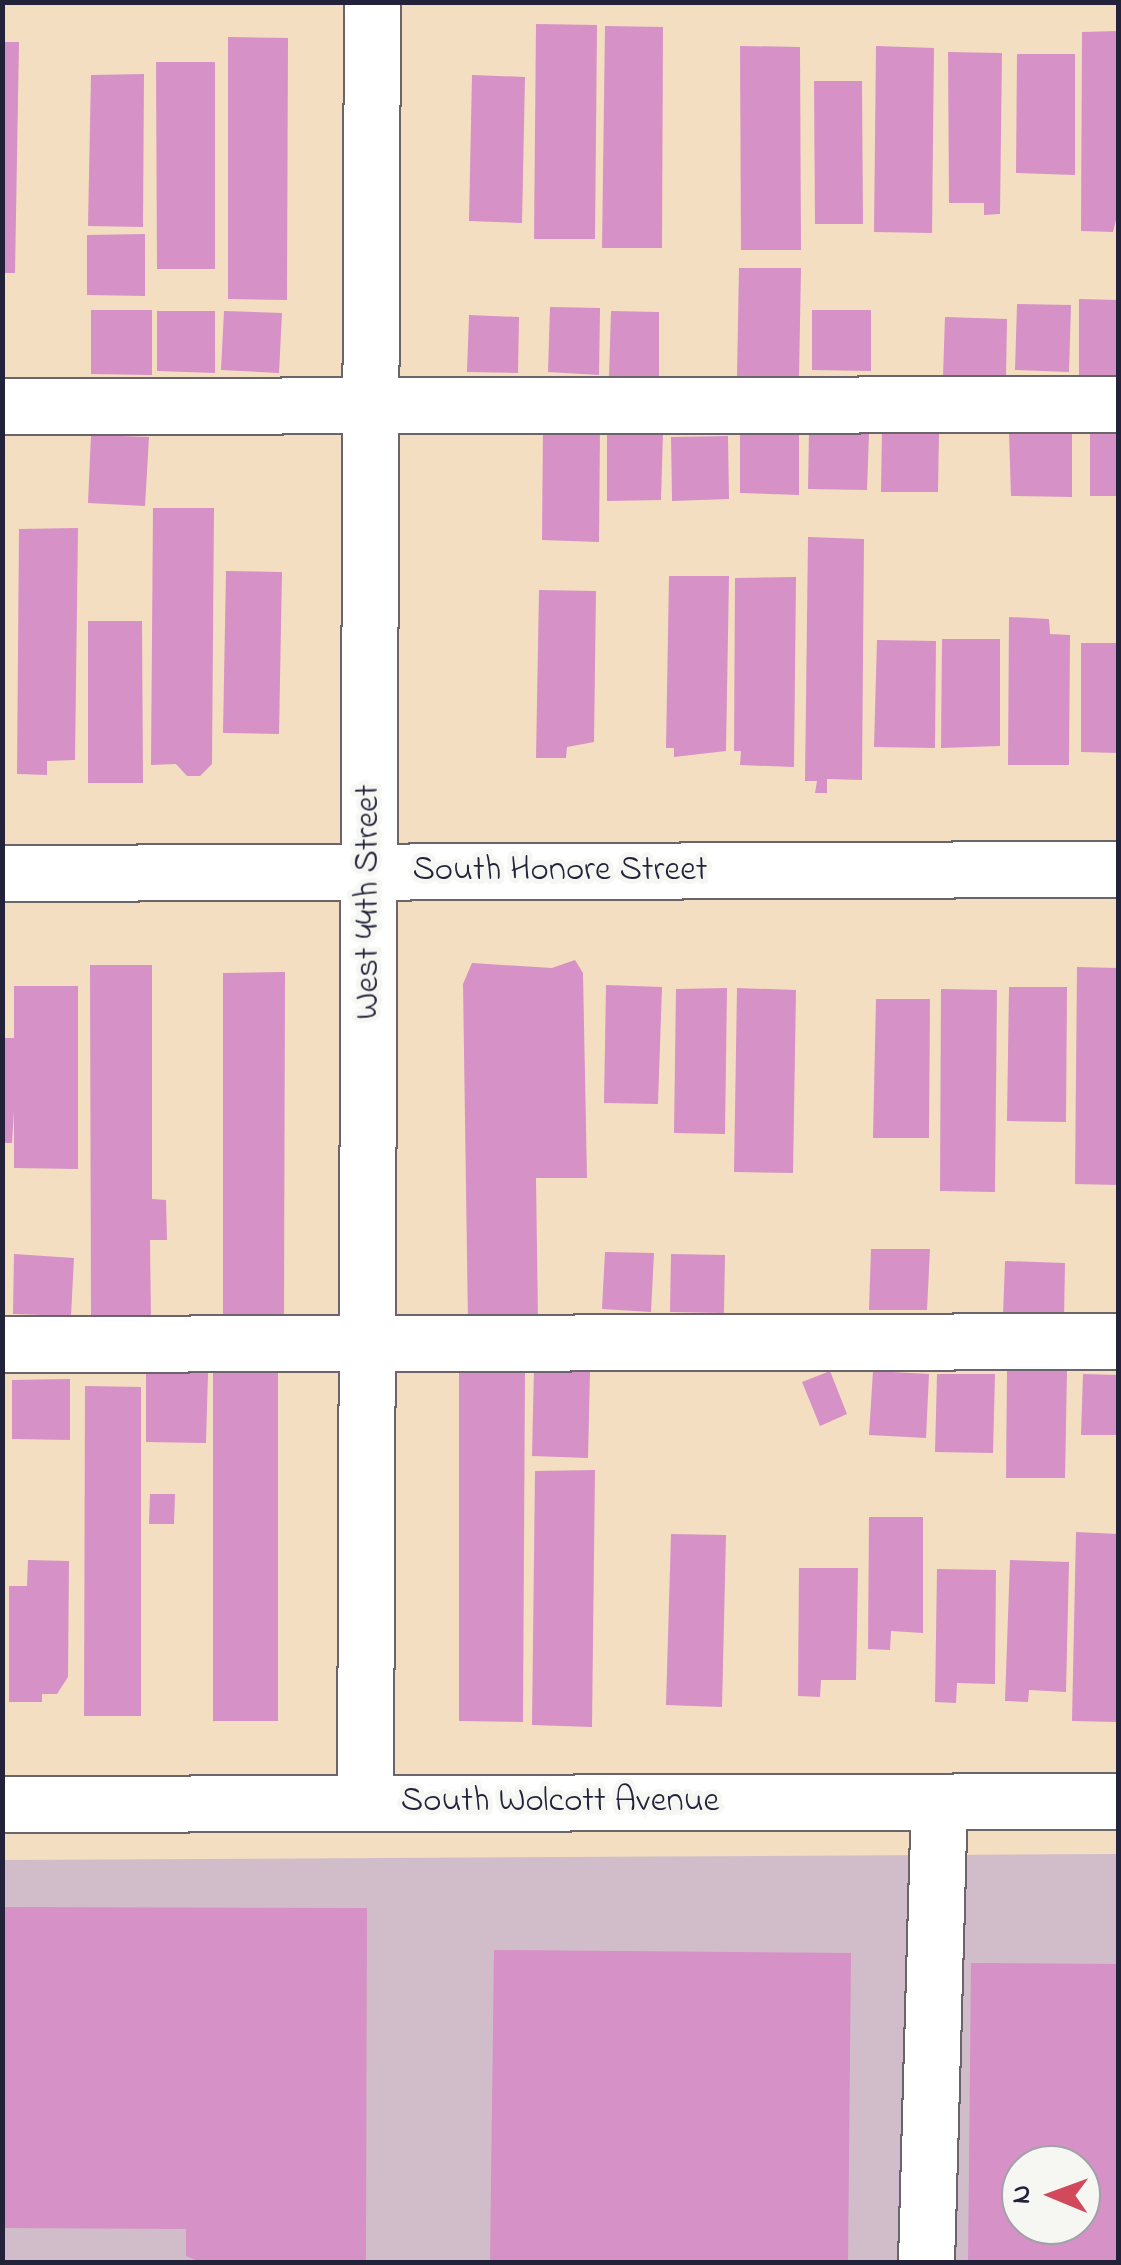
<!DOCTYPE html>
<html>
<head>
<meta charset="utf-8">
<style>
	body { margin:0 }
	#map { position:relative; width:1121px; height:2265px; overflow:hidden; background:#f3dec2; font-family:"Indie Flower",sans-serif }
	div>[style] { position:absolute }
	.industrial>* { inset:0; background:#d1bdca }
	.building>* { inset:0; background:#d691c6 }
	.roads { filter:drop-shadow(2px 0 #6b646a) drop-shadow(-2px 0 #6b646a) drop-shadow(0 2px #6b646a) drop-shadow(0 -2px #6b646a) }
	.minor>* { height:55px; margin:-27.5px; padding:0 27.5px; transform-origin:27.5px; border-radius:27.5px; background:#fff }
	span { translate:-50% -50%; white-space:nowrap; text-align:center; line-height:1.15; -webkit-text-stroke:10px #f6f6f2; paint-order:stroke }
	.street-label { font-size:35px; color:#22223b }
	.frame { position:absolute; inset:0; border:5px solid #22223b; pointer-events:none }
	.north { position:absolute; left:1001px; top:2145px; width:100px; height:100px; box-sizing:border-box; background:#f6f6f2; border:2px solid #a1a1a9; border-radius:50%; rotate:271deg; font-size:28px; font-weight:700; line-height:40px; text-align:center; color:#22223b }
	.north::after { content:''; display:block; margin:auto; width:35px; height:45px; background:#d1495b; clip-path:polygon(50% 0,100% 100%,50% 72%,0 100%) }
</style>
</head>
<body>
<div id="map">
	<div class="industrial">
		<div style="clip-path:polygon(evenodd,1118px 1854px,1118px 2262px,3px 2262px,2px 1860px,1118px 1854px,1021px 2165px,1081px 2165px,1081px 2225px,1021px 2225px,1021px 2165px)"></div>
	</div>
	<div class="building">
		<div style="clip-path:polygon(536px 24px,597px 25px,595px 239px,534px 239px)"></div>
		<div style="clip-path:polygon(605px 26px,663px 27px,662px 248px,602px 248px)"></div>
		<div style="clip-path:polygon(1118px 31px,1118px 212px,1113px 232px,1081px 231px,1082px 32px)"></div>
		<div style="clip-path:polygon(228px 37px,288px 38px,287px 300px,228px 299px)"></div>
		<div style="clip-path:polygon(2px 42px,19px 42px,15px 273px,2px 273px)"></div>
		<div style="clip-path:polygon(740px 46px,800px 47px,801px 250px,741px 250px)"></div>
		<div style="clip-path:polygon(876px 46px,934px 48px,932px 233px,874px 232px)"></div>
		<div style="clip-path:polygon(948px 52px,1002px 53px,1000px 214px,984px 215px,984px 203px,949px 203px)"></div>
		<div style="clip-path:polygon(1017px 54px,1075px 54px,1075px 175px,1016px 173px)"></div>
		<div style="clip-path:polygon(156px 62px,215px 62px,215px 269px,157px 269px)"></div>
		<div style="clip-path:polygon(144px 74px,143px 227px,88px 226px,91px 75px)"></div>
		<div style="clip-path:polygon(472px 75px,525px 77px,522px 223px,469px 221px)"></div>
		<div style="clip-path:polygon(814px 81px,862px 81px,863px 224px,815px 224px)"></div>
		<div style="clip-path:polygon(145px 234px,145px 296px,87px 295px,87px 235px)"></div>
		<div style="clip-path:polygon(739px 268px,801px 268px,799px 377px,737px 376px)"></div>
		<div style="clip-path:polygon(1079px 299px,1118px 300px,1118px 376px,1079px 376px)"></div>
		<div style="clip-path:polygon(1017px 304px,1071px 305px,1069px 372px,1015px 370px)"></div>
		<div style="clip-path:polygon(550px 307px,600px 308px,599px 375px,548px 372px)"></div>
		<div style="clip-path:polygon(91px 310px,152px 310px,152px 375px,91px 374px)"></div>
		<div style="clip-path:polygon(812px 310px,871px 310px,871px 371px,812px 370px)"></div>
		<div style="clip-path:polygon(157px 311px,215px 311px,215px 373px,157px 371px)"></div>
		<div style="clip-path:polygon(224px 311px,282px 313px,279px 373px,221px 370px)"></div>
		<div style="clip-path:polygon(611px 311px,659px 312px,659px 377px,609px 377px)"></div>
		<div style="clip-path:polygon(469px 315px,519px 317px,518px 373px,467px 372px)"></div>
		<div style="clip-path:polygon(945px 317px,1007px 319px,1006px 377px,943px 376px)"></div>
		<div style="clip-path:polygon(543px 426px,600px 428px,599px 542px,542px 540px)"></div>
		<div style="clip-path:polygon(882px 429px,939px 431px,938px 492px,881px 492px)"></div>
		<div style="clip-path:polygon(607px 432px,663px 432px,661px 500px,607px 501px)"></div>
		<div style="clip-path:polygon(809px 432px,869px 434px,867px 490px,808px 489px)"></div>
		<div style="clip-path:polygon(1009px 433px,1072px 433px,1072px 497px,1011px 496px)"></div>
		<div style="clip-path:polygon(1090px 433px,1118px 433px,1118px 496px,1090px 496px)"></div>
		<div style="clip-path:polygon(740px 434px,799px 434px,799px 495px,740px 493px)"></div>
		<div style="clip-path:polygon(91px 435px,149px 437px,145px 506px,88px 503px)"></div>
		<div style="clip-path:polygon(728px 436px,729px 499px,672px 501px,671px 437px)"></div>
		<div style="clip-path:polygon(153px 508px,214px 508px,212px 764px,200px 776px,187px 776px,176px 764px,151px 765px)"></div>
		<div style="clip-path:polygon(78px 528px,75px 760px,47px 761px,47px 775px,17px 774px,19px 529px)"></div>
		<div style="clip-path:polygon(808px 537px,864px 539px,862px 780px,827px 779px,827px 793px,815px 793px,817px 781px,805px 781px)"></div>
		<div style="clip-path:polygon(226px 571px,282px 572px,279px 734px,223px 733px)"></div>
		<div style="clip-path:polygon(669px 576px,729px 576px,726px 751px,674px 757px,674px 748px,666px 748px)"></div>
		<div style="clip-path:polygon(796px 577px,794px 767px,740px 765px,741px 751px,734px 751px,735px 578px)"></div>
		<div style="clip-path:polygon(539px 590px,596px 591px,594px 742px,567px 747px,566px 758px,536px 758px)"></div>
		<div style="clip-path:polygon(1009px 617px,1049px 619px,1050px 634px,1070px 635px,1069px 765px,1008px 765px)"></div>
		<div style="clip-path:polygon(88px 621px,142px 621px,143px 783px,88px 783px)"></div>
		<div style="clip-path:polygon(942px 639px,1000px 639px,1000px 746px,941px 748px)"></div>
		<div style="clip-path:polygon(877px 640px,936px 641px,935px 748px,874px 747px)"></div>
		<div style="clip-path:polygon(1081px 643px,1118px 643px,1118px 753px,1081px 752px)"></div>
		<div style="clip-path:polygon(575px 960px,583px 973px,587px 1178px,536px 1178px,538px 1321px,468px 1323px,463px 984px,472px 963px,552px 968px)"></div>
		<div style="clip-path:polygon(90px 965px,152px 965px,152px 1199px,166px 1200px,167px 1240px,150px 1240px,151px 1322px,91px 1321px)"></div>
		<div style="clip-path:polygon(1077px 967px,1118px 968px,1118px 1185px,1075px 1184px)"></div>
		<div style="clip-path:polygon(285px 972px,284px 1319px,223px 1319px,223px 973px)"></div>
		<div style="clip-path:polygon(606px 985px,662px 987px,658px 1104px,604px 1103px)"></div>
		<div style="clip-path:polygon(14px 986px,78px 986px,78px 1169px,14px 1168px,14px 1111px,12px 1143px,2px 1143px,2px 1038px,14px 1038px)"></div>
		<div style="clip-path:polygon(1009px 987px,1067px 987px,1066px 1122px,1007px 1121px)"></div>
		<div style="clip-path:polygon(727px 988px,725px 1134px,674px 1133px,676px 989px)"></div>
		<div style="clip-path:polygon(737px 988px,796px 990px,793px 1173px,734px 1172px)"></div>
		<div style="clip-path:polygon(941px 989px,997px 990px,995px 1192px,940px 1191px)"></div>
		<div style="clip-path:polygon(876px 999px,930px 999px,929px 1138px,873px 1138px)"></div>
		<div style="clip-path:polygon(871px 1249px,930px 1249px,927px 1310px,869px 1310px)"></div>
		<div style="clip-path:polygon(605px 1252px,654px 1253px,651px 1312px,602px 1309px)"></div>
		<div style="clip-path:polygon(14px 1254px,74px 1258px,71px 1316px,13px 1314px)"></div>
		<div style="clip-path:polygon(671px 1254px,725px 1255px,724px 1313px,670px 1312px)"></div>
		<div style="clip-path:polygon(1005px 1261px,1065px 1263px,1064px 1319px,1003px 1317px)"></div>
		<div style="clip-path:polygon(534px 1368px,590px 1370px,588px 1458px,532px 1456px)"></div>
		<div style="clip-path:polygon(459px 1369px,525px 1369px,523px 1722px,459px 1721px)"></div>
		<div style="clip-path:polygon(1007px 1370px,1067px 1370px,1065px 1478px,1006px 1478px)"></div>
		<div style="clip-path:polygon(830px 1371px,847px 1414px,820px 1426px,802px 1382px)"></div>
		<div style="clip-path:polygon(873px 1371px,929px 1374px,926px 1438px,869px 1435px)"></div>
		<div style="clip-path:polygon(213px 1372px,278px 1372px,278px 1721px,213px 1721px)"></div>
		<div style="clip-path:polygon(146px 1373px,208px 1373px,206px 1443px,146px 1442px)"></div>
		<div style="clip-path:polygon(937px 1374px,995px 1374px,993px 1453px,935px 1452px)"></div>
		<div style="clip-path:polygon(1083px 1374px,1118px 1375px,1118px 1435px,1081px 1435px)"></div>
		<div style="clip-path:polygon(70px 1379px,70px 1440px,12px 1439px,12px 1380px)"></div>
		<div style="clip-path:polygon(85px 1386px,141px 1387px,141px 1716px,84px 1716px)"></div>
		<div style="clip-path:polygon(595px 1470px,592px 1727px,532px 1725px,535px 1471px)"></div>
		<div style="clip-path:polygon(150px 1494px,175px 1494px,174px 1524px,149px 1524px)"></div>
		<div style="clip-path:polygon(869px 1517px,923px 1517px,923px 1633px,891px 1631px,890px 1650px,868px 1649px)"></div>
		<div style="clip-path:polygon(1076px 1532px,1118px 1534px,1118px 1722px,1072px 1721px)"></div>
		<div style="clip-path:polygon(671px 1534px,726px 1535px,722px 1707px,666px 1705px)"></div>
		<div style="clip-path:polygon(28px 1560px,69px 1561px,68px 1677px,57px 1694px,42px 1694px,42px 1702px,9px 1702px,9px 1586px,27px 1586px)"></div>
		<div style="clip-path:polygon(1010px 1560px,1069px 1562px,1066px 1692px,1029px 1690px,1028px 1702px,1005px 1701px)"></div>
		<div style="clip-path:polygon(799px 1568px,858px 1568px,856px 1680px,821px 1680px,820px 1697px,798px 1696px)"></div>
		<div style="clip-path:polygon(937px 1569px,996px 1570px,995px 1684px,957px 1683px,956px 1703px,935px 1702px)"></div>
		<div style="clip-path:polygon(2px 1907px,367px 1908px,366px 2262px,200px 2262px,186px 2256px,186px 2229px,2px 2228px)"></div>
		<div style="clip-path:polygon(494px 1950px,851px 1953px,848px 2262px,490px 2262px)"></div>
		<div style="clip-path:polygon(evenodd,971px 1963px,1118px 1964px,1118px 2262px,968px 2262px,971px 1963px,1021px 2165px,1081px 2165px,1081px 2225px,1021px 2225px,1021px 2165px)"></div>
	</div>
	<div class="roads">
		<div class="minor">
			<div style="left:2px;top:406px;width:1116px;rotate:-0.1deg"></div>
			<div style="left:2px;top:873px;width:1116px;rotate:-0.21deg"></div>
			<div style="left:2px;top:1344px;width:1116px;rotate:-0.15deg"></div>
			<div style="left:365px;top:1802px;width:1800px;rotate:-89.78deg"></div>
			<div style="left:2px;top:1804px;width:1116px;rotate:-0.15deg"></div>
			<div style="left:926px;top:2262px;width:460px;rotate:-88.4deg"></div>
		</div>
	</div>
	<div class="street-label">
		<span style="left:560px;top:871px">South Honore Street</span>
		<span style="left:369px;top:902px;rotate:-90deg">West 44th Street</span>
		<span style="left:560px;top:1802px">South Wolcott Avenue</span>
	</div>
	<div class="frame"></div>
	<div class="north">N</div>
</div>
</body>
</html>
